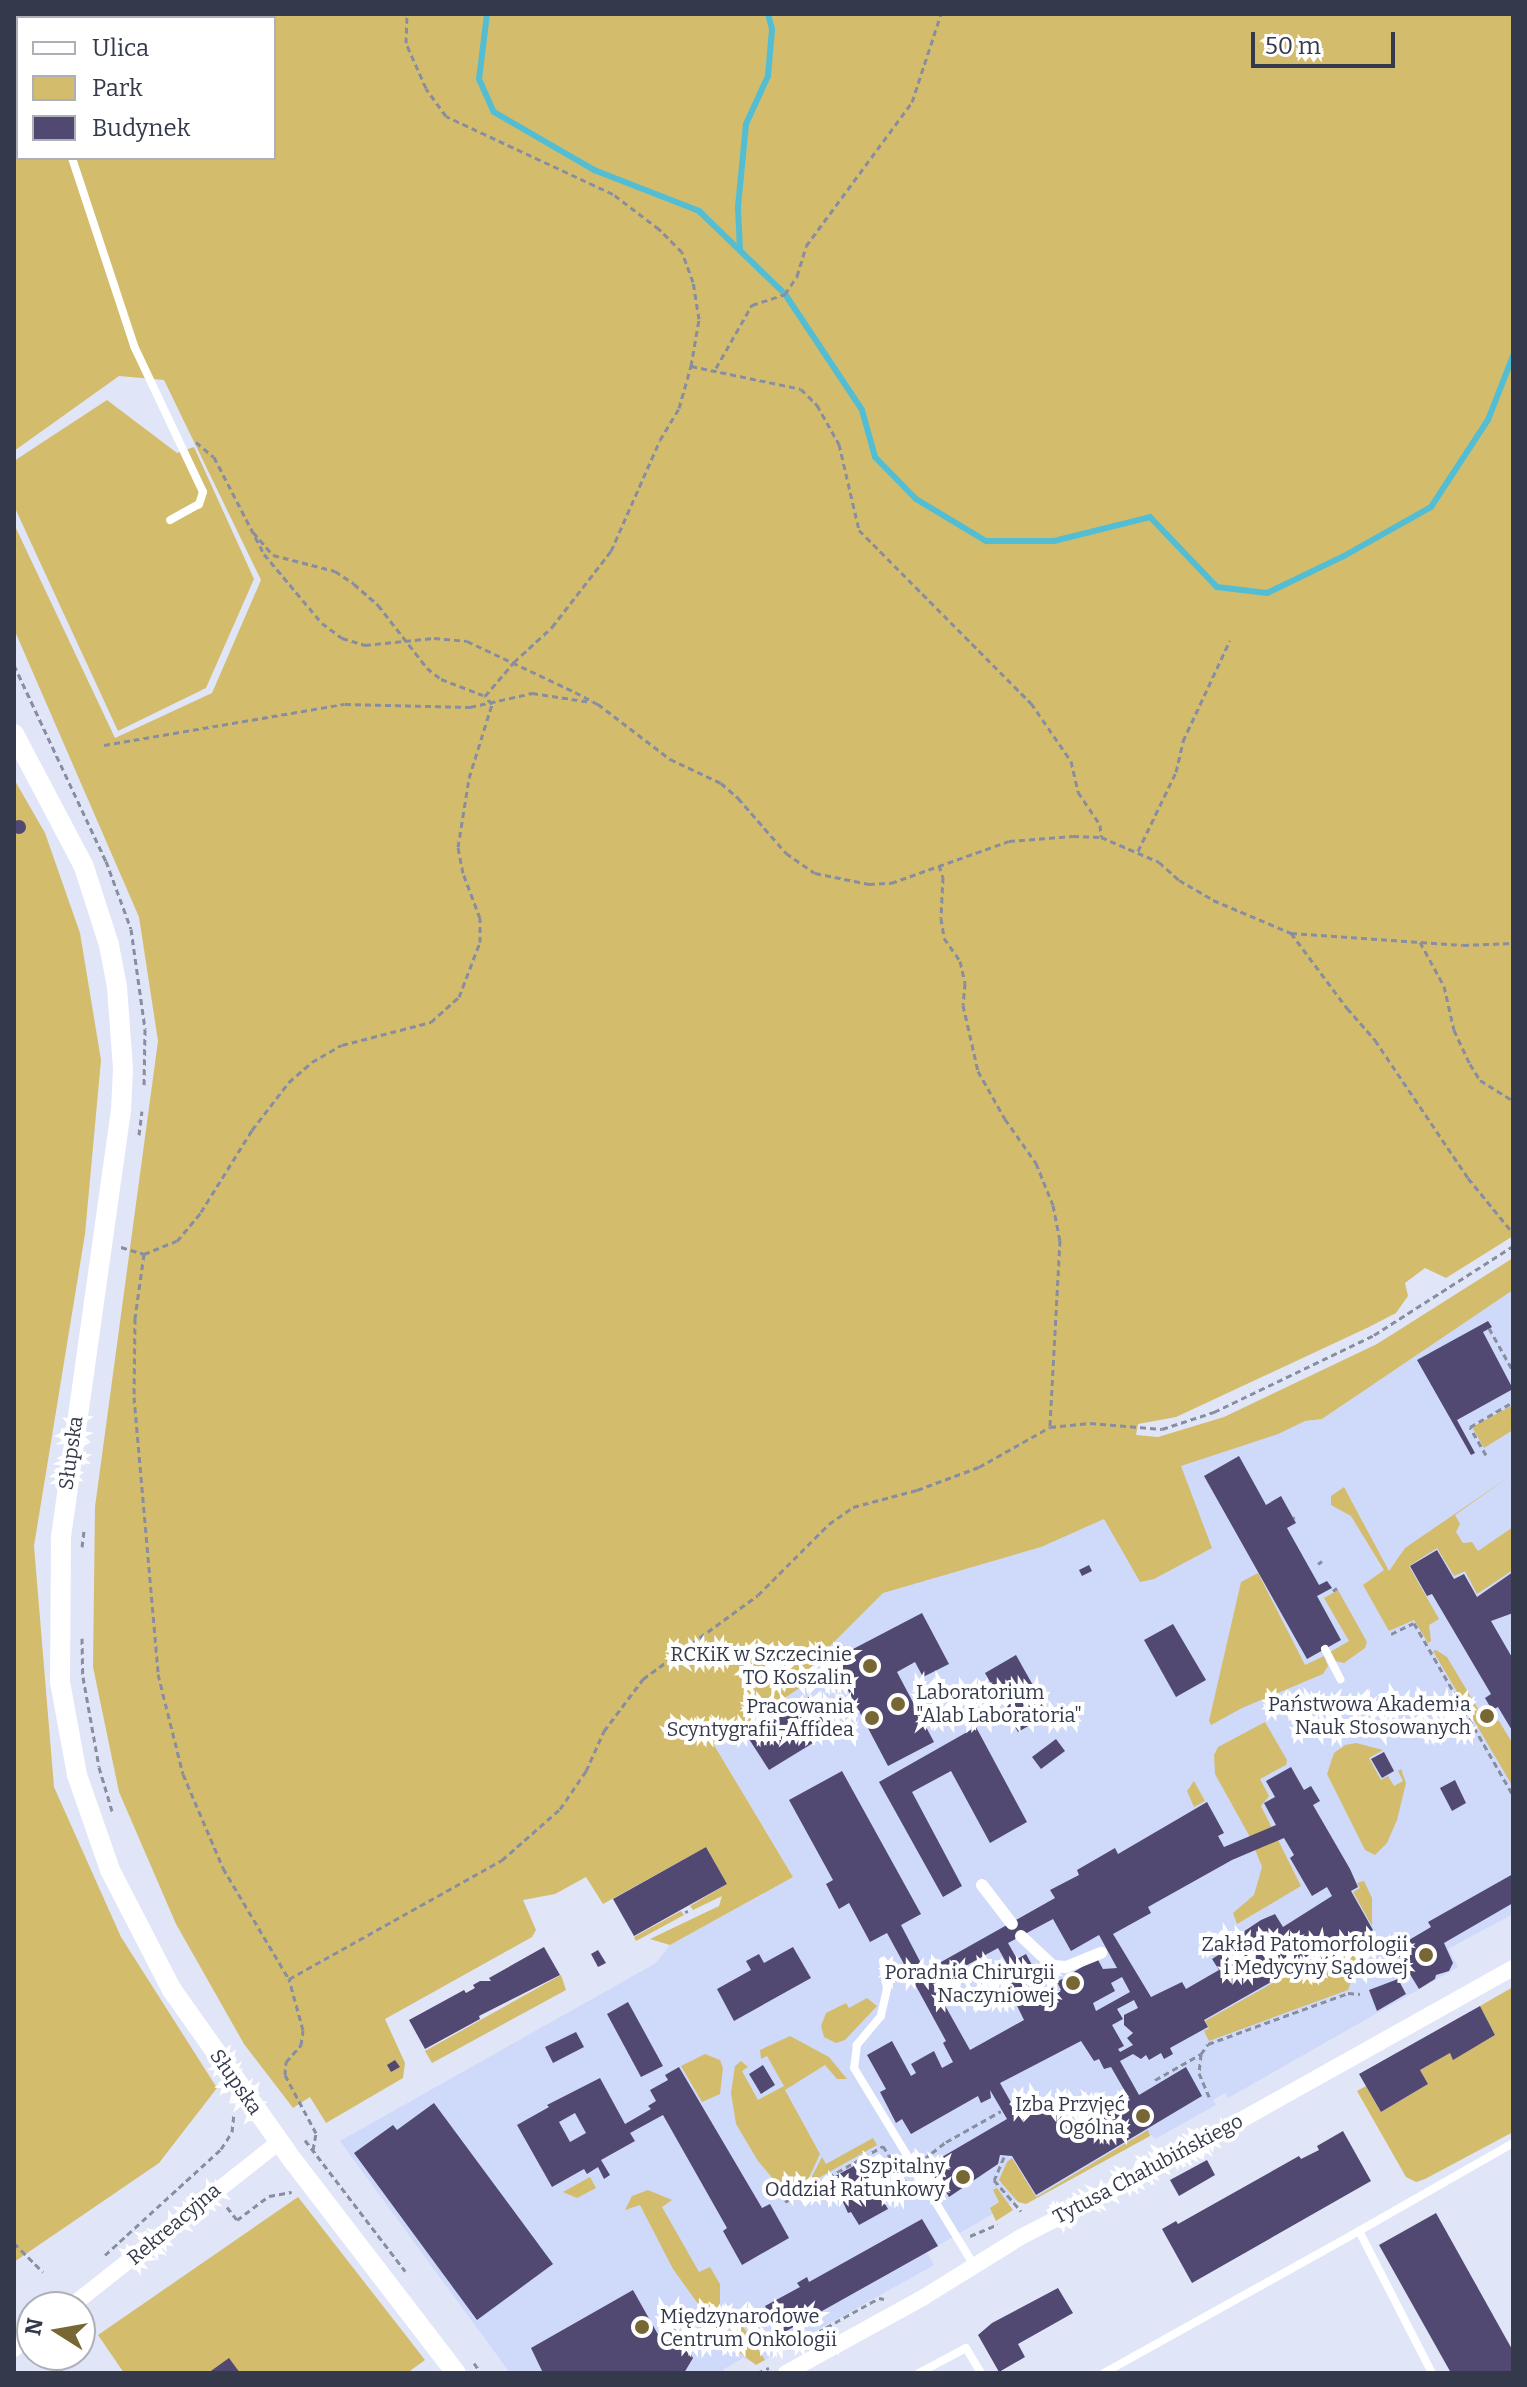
<!DOCTYPE html>
<html>
<head>
<meta charset="utf-8">
<style>
	body { margin:0 }
	#map { position:relative; width:1527px; height:2387px; overflow:hidden; background:#e0e5f8; font-family:Bitter,serif }
	div>[style] { position:absolute }
	.built>* { inset:0; background:#cfd9f9 }
	.green>* { inset:0; background:#d4bc6d }
	.stream>* { height:6px; margin:-3px; padding:0 3px; transform-origin:3px; border-radius:3px; background:#53bed3 }
	.building>* { inset:0; background:#514972 }
	.round { border-radius:50% }
	.path>* { height:3px; margin-top:-1.5px; transform-origin:0; background:repeating-linear-gradient(90deg,#888d9f 0 6px,transparent 0 10px) }
	.service>* { height:8px; margin:-4px; padding:0 4px; transform-origin:4px; border-radius:4px; background:#fff }
	.pedestrian>* { height:12px; margin:-6px; padding:0 6px; transform-origin:6px; border-radius:6px; background:#fff }
	.minor>* { height:16px; margin:-8px; padding:0 8px; transform-origin:8px; border-radius:8px; background:#fff }
	.tertiary>* { height:20px; margin:-10px; padding:0 10px; transform-origin:10px; border-radius:10px; background:#fff }
	.dots>* { width:22px; height:22px; translate:-50% -50%; box-sizing:border-box; border:4px solid #fff; border-radius:50% }
	span { translate:-50% -50%; white-space:nowrap; text-align:center; line-height:1.15; -webkit-text-stroke:8px #fff; paint-order:stroke }
	.street-label { font-size:20px; color:#34394b }
	.poi-label { font-size:20px; color:#34394b }
	.right { translate:-100% -50%; text-align:right }
	.left { translate:0 -50%; text-align:left }
	.frame { position:absolute; inset:0; border:16px solid #34394b; pointer-events:none }
	.legend { position:absolute; left:16px; top:16px; width:260px; height:144px; box-sizing:border-box; background:#fff; border:2px solid #aeb0b7; margin:0; padding:10px 14px; list-style:none; font-size:24px; color:#34394b }
	.legend li { display:flex; align-items:center; gap:16px; height:40px }
	.legend b { width:40px; border:2px solid #aeb0b7 }
	.north { position:absolute; left:16px; top:2291px; width:80px; height:80px; box-sizing:border-box; background:#fff; border:2px solid #aeb0b7; border-radius:50%; rotate:281deg; font-size:22px; font-weight:700; line-height:32px; text-align:center; color:#34394b }
	.north::after { content:''; display:block; margin:auto; width:28px; height:36px; background:#776735; clip-path:polygon(50% 0,100% 100%,50% 72%,0 100%) }
	.scale { position:absolute; left:1251px; top:32px; width:144px; height:36px; box-sizing:border-box; border:4px solid #34394b; border-top:0; padding-left:10px; font-size:24px; line-height:28px; white-space:nowrap; color:#34394b; -webkit-text-stroke:6px #fff; paint-order:stroke }
</style>
</head>
<body>
<div id="map">
	<div class="built">
		<div style="clip-path:polygon(1513px 1290px,1513px 1914px,1448px 1949px,1458px 1967px,1228px 2098px,1225px 2093px,1213px 2100px,1216px 2105px,1155px 2139px,1151px 2135px,1032px 2201px,1027px 2194px,927px 2252px,934px 2265px,757px 2364px,743px 2358px,724px 2369px,724px 2373px,510px 2373px,340px 2141px,656px 1963px,670px 1945px,793px 1877px,676px 1681px,1039px 1455px,1322px 1419px)"></div>
	</div>
	<div class="green">
		<div style="clip-path:polygon(evenodd,14px 14px,1513px 14px,1513px 1236px,1446px 1278px,1425px 1268px,1405px 1283px,1408px 1296px,1396px 1313px,1369px 1327px,1176px 1417px,1138px 1424px,1136px 1435px,1158px 1437px,1224px 1417px,1377px 1344px,1513px 1258px,1513px 1290px,1322px 1419px,1305px 1421px,1278px 1434px,1181px 1466px,1212px 1548px,1154px 1579px,1140px 1582px,1104px 1519px,1041px 1547px,883px 1593px,817px 1659px,804px 1685px,714px 1745px,793px 1877px,670px 1945px,650px 1939px,719px 1906px,722px 1896px,693px 1910px,690px 1906px,727px 1884px,706px 1847px,603px 1904px,586px 1877px,555px 1894px,523px 1900px,536px 1930px,532px 1937px,385px 2019px,405px 2063px,403px 2078px,326px 2123px,310px 2097px,293px 2108px,244px 2044px,176px 1924px,119px 1792px,93px 1667px,95px 1507px,158px 1041px,139px 917px,14px 629px,14px 524px,115px 738px,212px 693px,261px 580px,164px 380px,119px 376px,14px 451px,14px 14px,18px 18px,274px 18px,274px 158px,18px 158px,18px 18px)"></div>
		<div style="clip-path:polygon(107px 400px,177px 453px,194px 447px,254px 579px,206px 688px,118px 731px,14px 506px,14px 461px)"></div>
		<div style="clip-path:polygon(14px 779px,45px 833px,80px 933px,101px 1060px,85px 1234px,34px 1546px,54px 1787px,121px 1937px,217px 2088px,159px 2163px,14px 2262px)"></div>
		<div style="clip-path:polygon(1513px 1405px,1513px 1430px,1484px 1448px,1472px 1427px)"></div>
		<div style="clip-path:polygon(1513px 1474px,1455px 1515px,1460px 1524px,1456px 1532px,1463px 1543px,1472px 1542px,1478px 1551px,1513px 1527px,1513px 1570px,1477px 1594px,1465px 1571px,1454px 1576px,1437px 1548px,1409px 1566px,1439px 1619px,1429px 1625px,1431px 1641px,1428px 1643px,1414px 1620px,1389px 1631px,1363px 1585px,1384px 1570px,1351px 1516px,1331px 1505px,1331px 1496px,1344px 1487px,1389px 1571px,1405px 1548px)"></div>
		<div style="clip-path:polygon(1258px 1573px,1305px 1665px,1324px 1656px,1328px 1666px,1323px 1674px,1242px 1708px,1211px 1725px,1209px 1721px,1241px 1582px)"></div>
		<div style="clip-path:polygon(1338px 1590px,1367px 1642px,1365px 1648px,1344px 1663px,1335px 1661px,1330px 1652px,1349px 1641px,1324px 1598px)"></div>
		<div style="clip-path:polygon(1436px 1650px,1447px 1657px,1481px 1714px,1499px 1721px,1513px 1744px,1513px 1787px,1433px 1651px)"></div>
		<div style="clip-path:polygon(1265px 1722px,1287px 1760px,1286px 1765px,1260px 1779px,1269px 1796px,1261px 1806px,1301px 1886px,1237px 1924px,1233px 1913px,1254px 1895px,1262px 1867px,1251px 1839px,1215px 1774px,1214px 1755px,1218px 1747px)"></div>
		<div style="clip-path:polygon(1356px 1743px,1383px 1750px,1369px 1758px,1381px 1780px,1388px 1776px,1394px 1786px,1403px 1781px,1398px 1771px,1401px 1769px,1406px 1783px,1397px 1820px,1387px 1843px,1375px 1855px,1365px 1850px,1327px 1774px,1334px 1753px,1345px 1745px)"></div>
		<div style="clip-path:polygon(1194px 1781px,1205px 1801px,1194px 1807px,1187px 1791px)"></div>
		<div style="clip-path:polygon(1364px 1881px,1372px 1898px,1372px 1926px,1353px 1892px,1360px 1888px,1357px 1883px)"></div>
		<div style="clip-path:polygon(681px 1911px,684px 1915px,636px 1941px,634px 1937px)"></div>
		<div style="clip-path:polygon(1367px 1939px,1348px 1990px,1209px 2041px,1204px 2031px,1209px 2028px,1205px 2021px,1303px 1966px,1308px 1973px)"></div>
		<div style="clip-path:polygon(561px 1975px,566px 1990px,432px 2063px,425px 2051px)"></div>
		<div style="clip-path:polygon(1513px 1987px,1513px 2132px,1425px 2179px,1416px 2182px,1406px 2177px,1357px 2091px,1366px 2086px,1381px 2112px,1428px 2084px,1420px 2070px,1450px 2053px,1454px 2059px,1495px 2035px,1480px 2006px)"></div>
		<div style="clip-path:polygon(867px 1998px,877px 2006px,845px 2040px,836px 2043px,824px 2037px,821px 2026px,826px 2013px,846px 2003px,849px 2008px)"></div>
		<div style="clip-path:polygon(790px 2036px,829px 2057px,847px 2079px,837px 2079px,825px 2065px,785px 2090px,820px 2154px,805px 2186px,787px 2195px,758px 2161px,736px 2124px,731px 2093px,735px 2066px,741px 2061px,748px 2067px,742px 2071px,758px 2100px,784px 2086px,767px 2056px,761px 2059px,760px 2050px)"></div>
		<div style="clip-path:polygon(705px 2054px,720px 2060px,723px 2068px,720px 2094px,702px 2102px,681px 2066px)"></div>
		<div style="clip-path:polygon(1148px 2130px,1150px 2136px,1026px 2204px,1018px 2202px,999px 2180px,1007px 2162px,1012px 2158px,1036px 2197px)"></div>
		<div style="clip-path:polygon(873px 2138px,877px 2145px,808px 2184px,822px 2157px,826px 2164px)"></div>
		<div style="clip-path:polygon(590px 2177px,596px 2188px,577px 2198px,563px 2192px)"></div>
		<div style="clip-path:polygon(997px 2188px,1013px 2210px,996px 2221px,990px 2208px,999px 2202px,993px 2190px)"></div>
		<div style="clip-path:polygon(648px 2190px,672px 2200px,662px 2207px,699px 2272px,710px 2267px,720px 2284px,720px 2320px,714px 2327px,701px 2328px,691px 2318px,701px 2308px,673px 2269px,640px 2205px,625px 2210px,632px 2196px)"></div>
		<div style="clip-path:polygon(298px 2197px,425px 2360px,407px 2373px,124px 2373px,98px 2335px)"></div>
		<div style="clip-path:polygon(732px 2310px,765px 2360px,756px 2365px,735px 2349px,730px 2330px)"></div>
	</div>
	<div class="stream">
		<div style="left:487px;top:14px;width:65px;rotate:97deg"></div>
		<div style="left:479px;top:79px;width:36px;rotate:66deg"></div>
		<div style="left:494px;top:112px;width:116px;rotate:30.1deg"></div>
		<div style="left:594px;top:170px;width:113px;rotate:21.3deg"></div>
		<div style="left:699px;top:211px;width:120px;rotate:44deg"></div>
		<div style="left:785px;top:294px;width:139px;rotate:56.4deg"></div>
		<div style="left:862px;top:410px;width:49px;rotate:74.5deg"></div>
		<div style="left:875px;top:457px;width:59px;rotate:45.7deg"></div>
		<div style="left:916px;top:499px;width:82px;rotate:31deg"></div>
		<div style="left:986px;top:541px;width:68px"></div>
		<div style="left:1054px;top:541px;width:99px;rotate:-14deg"></div>
		<div style="left:1150px;top:517px;width:97px;rotate:46.3deg"></div>
		<div style="left:1217px;top:587px;width:50px;rotate:6.8deg"></div>
		<div style="left:1267px;top:593px;width:85px;rotate:-25.7deg"></div>
		<div style="left:1344px;top:556px;width:100px;rotate:-29.4deg"></div>
		<div style="left:1431px;top:507px;width:104px;rotate:-56.8deg"></div>
		<div style="left:1488px;top:420px;width:69px;rotate:-68.7deg"></div>
		<div style="left:740px;top:250px;width:43px;rotate:-92.7deg"></div>
		<div style="left:738px;top:207px;width:83px;rotate:-84.5deg"></div>
		<div style="left:746px;top:124px;width:53px;rotate:-65.4deg"></div>
		<div style="left:768px;top:76px;width:47px;rotate:-85.1deg"></div>
		<div style="left:772px;top:29px;width:16px;rotate:-105deg"></div>
	</div>
	<div class="building">
		<div class="round" style="left:12px;top:820px;width:14px;height:14px"></div>
		<div style="clip-path:polygon(1488px 1321px,1492px 1327px,1483px 1332px,1513px 1389px,1457px 1420px,1475px 1453px,1471px 1455px,1417px 1360px)"></div>
		<div style="clip-path:polygon(1239px 1456px,1266px 1505px,1281px 1496px,1296px 1523px,1287px 1528px,1319px 1585px,1327px 1581px,1332px 1588px,1317px 1596px,1341px 1640px,1307px 1659px,1204px 1476px)"></div>
		<div style="clip-path:polygon(1437px 1550px,1454px 1579px,1464px 1574px,1477px 1597px,1513px 1572px,1513px 1613px,1491px 1621px,1513px 1659px,1513px 1732px,1498px 1707px,1492px 1710px,1485px 1698px,1491px 1694px,1432px 1594px,1427px 1596px,1410px 1566px)"></div>
		<div style="clip-path:polygon(1089px 1565px,1092px 1571px,1082px 1576px,1079px 1570px)"></div>
		<div style="clip-path:polygon(922px 1613px,949px 1664px,923px 1677px,915px 1662px,897px 1672px,934px 1742px,888px 1766px,832px 1660px)"></div>
		<div style="clip-path:polygon(1173px 1624px,1206px 1680px,1176px 1697px,1144px 1640px)"></div>
		<div style="clip-path:polygon(1016px 1655px,1049px 1714px,1018px 1732px,985px 1673px)"></div>
		<div style="clip-path:polygon(809px 1697px,831px 1732px,769px 1770px,747px 1736px)"></div>
		<div style="clip-path:polygon(976px 1727px,1027px 1822px,990px 1843px,951px 1771px,912px 1792px,962px 1886px,943px 1897px,879px 1782px)"></div>
		<div style="clip-path:polygon(1056px 1739px,1065px 1751px,1041px 1769px,1032px 1757px)"></div>
		<div style="clip-path:polygon(1384px 1752px,1394px 1771px,1382px 1778px,1371px 1759px)"></div>
		<div style="clip-path:polygon(evenodd,1291px 1767px,1304px 1790px,1311px 1786px,1320px 1801px,1313px 1805px,1350px 1869px,1358px 1887px,1351px 1891px,1373px 1930px,1365px 1935px,1367px 1938px,1307px 1971px,1303px 1964px,1204px 2020px,1208px 2027px,1170px 2048px,1173px 2054px,1164px 2059px,1161px 2053px,1149px 2060px,1146px 2055px,1141px 2059px,1133px 2054px,1120px 2061px,1139px 2095px,1186px 2067px,1202px 2096px,1036px 2195px,1012px 2156px,1000px 2155px,998px 2164px,949px 2197px,930px 2164px,1007px 2119px,990px 2090px,991px 2098px,981px 2103px,978px 2096px,911px 2134px,902px 2119px,896px 2123px,880px 2092px,886px 2089px,867px 2055px,892px 2041px,911px 2076px,916px 2073px,911px 2064px,934px 2051px,942px 2068px,953px 2062px,943px 2043px,946px 2041px,887px 1933px,870px 1942px,849px 1903px,839px 1909px,826px 1884px,833px 1880px,789px 1800px,842px 1771px,921px 1914px,901px 1925px,925px 1971px,1055px 1898px,1050px 1890px,1079px 1875px,1077px 1870px,1115px 1848px,1118px 1854px,1207px 1802px,1224px 1833px,1218px 1836px,1224px 1847px,1276px 1825px,1264px 1803px,1275px 1797px,1266px 1781px,1291px 1767px,1284px 1838px,1294px 1855px,1290px 1858px,1312px 1896px,1327px 1887px,1332px 1896px,1283px 1927px,1275px 1914px,1261px 1920px,1243px 1932px,1247px 1939px,1239px 1946px,1231px 1947px,1212px 1959px,1219px 1970px,1186px 1989px,1182px 1982px,1151px 1997px,1113px 1934px,1151px 1913px,1148px 1907px,1232px 1860px,1284px 1838px,1291px 1767px,1053px 1919px,1071px 1951px,1099px 1935px,1117px 1968px,1103px 1969px,1097px 1958px,1057px 1982px,1061px 1990px,1054px 1994px,1059px 2002px,1054px 2005px,1026px 1954px,1017px 1959px,1008px 1943px,1053px 1919px,1291px 1767px,998px 1948px,1007px 1964px,999px 1969px,1024px 2020px,970px 2050px,933px 1984px,998px 1948px,1291px 1767px,1122px 1977px,1130px 1992px,1096px 2011px,1093px 2003px,1115px 1991px,1111px 1983px,1122px 1977px,1291px 1767px,1134px 2000px,1138px 2008px,1124px 2015px,1124px 2025px,1133px 2033px,1127px 2038px,1133px 2045px,1120px 2052px,1118px 2049px,1124px 2046px,1112px 2025px,1123px 2019px,1117px 2009px,1134px 2000px,1291px 1767px,1081px 2041px,1094px 2061px,1099px 2059px,1104px 2069px,1111px 2067px,1130px 2100px,1071px 2135px,1050px 2096px,1017px 2113px,1000px 2083px,1081px 2041px)"></div>
		<div style="clip-path:polygon(1455px 1780px,1466px 1803px,1452px 1811px,1440px 1788px)"></div>
		<div style="clip-path:polygon(706px 1847px,727px 1884px,634px 1936px,613px 1899px)"></div>
		<div style="clip-path:polygon(1513px 1874px,1513px 1903px,1444px 1943px,1453px 1963px,1449px 1971px,1436px 1975px,1435px 1979px,1419px 1989px,1391px 1943px,1406px 1935px,1409px 1940px,1431px 1927px,1428px 1922px)"></div>
		<div style="clip-path:polygon(544px 1947px,560px 1975px,479px 2016px,480px 2019px,425px 2049px,409px 2020px,464px 1990px,466px 1993px,475px 1988px,473px 1985px,480px 1981px,491px 1981px,489px 1978px)"></div>
		<div style="clip-path:polygon(793px 1947px,811px 1978px,734px 2021px,717px 1989px,751px 1970px,746px 1961px,759px 1954px,764px 1963px)"></div>
		<div style="clip-path:polygon(598px 1950px,606px 1963px,598px 1967px,591px 1954px)"></div>
		<div style="clip-path:polygon(1398px 1979px,1406px 1994px,1377px 2011px,1369px 1990px)"></div>
		<div style="clip-path:polygon(628px 2002px,663px 2066px,641px 2077px,607px 2014px)"></div>
		<div style="clip-path:polygon(1480px 2006px,1495px 2035px,1453px 2060px,1450px 2053px,1420px 2070px,1428px 2084px,1381px 2112px,1359px 2074px)"></div>
		<div style="clip-path:polygon(576px 2032px,584px 2047px,553px 2063px,545px 2047px)"></div>
		<div style="clip-path:polygon(395px 2060px,400px 2067px,391px 2072px,387px 2065px)"></div>
		<div style="clip-path:polygon(763px 2065px,775px 2085px,761px 2094px,749px 2074px)"></div>
		<div style="clip-path:polygon(evenodd,679px 2067px,762px 2208px,770px 2204px,789px 2238px,742px 2265px,723px 2231px,727px 2228px,663px 2115px,630px 2133px,635px 2141px,601px 2160px,610px 2175px,604px 2179px,598px 2167px,587px 2174px,584px 2169px,552px 2187px,517px 2125px,549px 2107px,547px 2105px,600px 2078px,625px 2124px,651px 2109px,648px 2106px,656px 2101px,650px 2090px,668px 2080px,665px 2075px,679px 2067px,575px 2113px,586px 2133px,570px 2142px,559px 2122px,575px 2113px)"></div>
		<div style="clip-path:polygon(434px 2103px,553px 2264px,477px 2320px,354px 2153px,393px 2125px,397px 2130px)"></div>
		<div style="clip-path:polygon(1343px 2131px,1371px 2181px,1192px 2283px,1162px 2229px,1176px 2221px,1178px 2224px,1299px 2156px,1301px 2159px,1319px 2150px,1317px 2146px)"></div>
		<div style="clip-path:polygon(1207px 2160px,1215px 2175px,1179px 2196px,1170px 2180px)"></div>
		<div style="clip-path:polygon(861px 2162px,870px 2178px,876px 2175px,884px 2189px,881px 2197px,888px 2209px,859px 2225px,851px 2212px,848px 2213px,832px 2178px)"></div>
		<div style="clip-path:polygon(1436px 2213px,1513px 2351px,1513px 2370px,1507px 2373px,1451px 2373px,1379px 2245px)"></div>
		<div style="clip-path:polygon(922px 2219px,938px 2246px,781px 2334px,765px 2306px,800px 2287px,797px 2283px,807px 2277px,809px 2282px)"></div>
		<div style="clip-path:polygon(1058px 2288px,1073px 2313px,1018px 2344px,1025px 2357px,999px 2372px,978px 2335px,992px 2323px)"></div>
		<div style="clip-path:polygon(633px 2290px,660px 2338px,677px 2328px,693px 2358px,684px 2373px,543px 2373px,531px 2348px)"></div>
		<div style="clip-path:polygon(229px 2358px,240px 2373px,208px 2373px)"></div>
	</div>
	<div class="path">
		<div style="left:691px;top:366px;width:112px;rotate:11.8deg"></div>
		<div style="left:801px;top:389px;width:23px;rotate:45deg"></div>
		<div style="left:817px;top:405px;width:45px;rotate:60.6deg"></div>
		<div style="left:839px;top:444px;width:88px;rotate:76.9deg"></div>
		<div style="left:859px;top:530px;width:244px;rotate:45.2deg"></div>
		<div style="left:1031px;top:703px;width:70px;rotate:55.4deg"></div>
		<div style="left:1071px;top:761px;width:32px;rotate:77deg"></div>
		<div style="left:1078px;top:792px;width:40px;rotate:56deg"></div>
		<div style="left:1100px;top:825px;width:12px;rotate:85deg"></div>
		<div style="left:716px;top:368px;width:73px;rotate:-60.3deg"></div>
		<div style="left:752px;top:305px;width:35px;rotate:-18deg"></div>
		<div style="left:785px;top:294px;width:22px;rotate:-56deg"></div>
		<div style="left:797px;top:276px;width:31px;rotate:-73deg"></div>
		<div style="left:806px;top:246px;width:179px;rotate:-53.6deg"></div>
		<div style="left:912px;top:102px;width:93px;rotate:-71.8deg"></div>
		<div style="left:196px;top:442px;width:23px;rotate:40deg"></div>
		<div style="left:214px;top:457px;width:109px;rotate:62.7deg"></div>
		<div style="left:264px;top:554px;width:90px;rotate:50deg"></div>
		<div style="left:322px;top:623px;width:25px;rotate:37deg"></div>
		<div style="left:342px;top:638px;width:24px;rotate:17deg"></div>
		<div style="left:365px;top:645px;width:69px;rotate:-5.8deg"></div>
		<div style="left:434px;top:638px;width:33px;rotate:5deg"></div>
		<div style="left:467px;top:641px;width:119px;rotate:25.3deg"></div>
		<div style="left:575px;top:692px;width:26px;rotate:28deg"></div>
		<div style="left:598px;top:704px;width:91px;rotate:37.4deg"></div>
		<div style="left:670px;top:759px;width:56px;rotate:25.2deg"></div>
		<div style="left:721px;top:783px;width:23px;rotate:41deg"></div>
		<div style="left:738px;top:798px;width:73px;rotate:48.9deg"></div>
		<div style="left:786px;top:853px;width:35px;rotate:35deg"></div>
		<div style="left:815px;top:873px;width:55px;rotate:11.5deg"></div>
		<div style="left:869px;top:884px;width:22px;rotate:-3deg"></div>
		<div style="left:891px;top:883px;width:125px;rotate:-19.6deg"></div>
		<div style="left:1009px;top:841px;width:64px;rotate:-4.5deg"></div>
		<div style="left:1073px;top:836px;width:28px;rotate:2deg"></div>
		<div style="left:1101px;top:837px;width:63px;rotate:23.3deg"></div>
		<div style="left:1159px;top:862px;width:27px;rotate:42deg"></div>
		<div style="left:1179px;top:880px;width:39px;rotate:30deg"></div>
		<div style="left:1213px;top:900px;width:85px;rotate:22.9deg"></div>
		<div style="left:1291px;top:933px;width:94px;rotate:53.3deg"></div>
		<div style="left:1347px;top:1008px;width:43px;rotate:48.8deg"></div>
		<div style="left:1375px;top:1040px;width:166px;rotate:56deg"></div>
		<div style="left:1468px;top:1178px;width:71px;rotate:50.7deg"></div>
		<div style="left:253px;top:532px;width:30px;rotate:49deg"></div>
		<div style="left:273px;top:555px;width:64px;rotate:14.5deg"></div>
		<div style="left:335px;top:571px;width:23px;rotate:34deg"></div>
		<div style="left:354px;top:584px;width:32px;rotate:41deg"></div>
		<div style="left:378px;top:605px;width:80px;rotate:52.1deg"></div>
		<div style="left:427px;top:668px;width:18px;rotate:38deg"></div>
		<div style="left:441px;top:679px;width:45px;rotate:20.9deg"></div>
		<div style="left:14px;top:665px;width:217px;rotate:64.9deg"></div>
		<div style="left:106px;top:861px;width:72px;rotate:69.8deg"></div>
		<div style="left:131px;top:929px;width:101px;rotate:82deg"></div>
		<div style="left:145px;top:1029px;width:58px;rotate:91deg"></div>
		<div style="left:104px;top:745px;width:244px;rotate:-9.7deg"></div>
		<div style="left:345px;top:704px;width:125px;rotate:1.4deg"></div>
		<div style="left:470px;top:707px;width:64px;rotate:-12.7deg"></div>
		<div style="left:532px;top:693px;width:60px;rotate:8.7deg"></div>
		<div style="left:1138px;top:851px;width:88px;rotate:-64.3deg"></div>
		<div style="left:1176px;top:772px;width:32px;rotate:-77deg"></div>
		<div style="left:1183px;top:741px;width:111px;rotate:-65deg"></div>
		<div style="left:939px;top:865px;width:13px;rotate:72deg"></div>
		<div style="left:943px;top:877px;width:41px;rotate:92.8deg"></div>
		<div style="left:941px;top:918px;width:20px;rotate:81deg"></div>
		<div style="left:944px;top:938px;width:28px;rotate:55deg"></div>
		<div style="left:960px;top:961px;width:23px;rotate:77deg"></div>
		<div style="left:965px;top:983px;width:22px;rotate:95deg"></div>
		<div style="left:963px;top:1005px;width:68px;rotate:77.2deg"></div>
		<div style="left:978px;top:1071px;width:55px;rotate:60.6deg"></div>
		<div style="left:1005px;top:1119px;width:54px;rotate:54.8deg"></div>
		<div style="left:1036px;top:1163px;width:45px;rotate:68deg"></div>
		<div style="left:1053px;top:1205px;width:36px;rotate:79deg"></div>
		<div style="left:1060px;top:1240px;width:187px;rotate:93.1deg"></div>
		<div style="left:1291px;top:933px;width:172px;rotate:4deg"></div>
		<div style="left:1463px;top:945px;width:50px;rotate:-2.3deg"></div>
		<div style="left:1420px;top:942px;width:50px;rotate:61.4deg"></div>
		<div style="left:1444px;top:986px;width:45px;rotate:77.2deg"></div>
		<div style="left:1454px;top:1030px;width:38px;rotate:65deg"></div>
		<div style="left:1470px;top:1064px;width:19px;rotate:58deg"></div>
		<div style="left:1480px;top:1080px;width:39px;rotate:32deg"></div>
		<div style="left:139px;top:1135px;width:24px;rotate:-83deg"></div>
		<div style="left:121px;top:1247px;width:24px;rotate:17deg"></div>
		<div style="left:144px;top:1254px;width:35px;rotate:-22deg"></div>
		<div style="left:177px;top:1241px;width:38px;rotate:-50deg"></div>
		<div style="left:201px;top:1212px;width:97px;rotate:-58.1deg"></div>
		<div style="left:252px;top:1130px;width:61px;rotate:-52.4deg"></div>
		<div style="left:289px;top:1082px;width:30px;rotate:-41deg"></div>
		<div style="left:312px;top:1062px;width:34px;rotate:-30deg"></div>
		<div style="left:342px;top:1045px;width:92px;rotate:-14.5deg"></div>
		<div style="left:431px;top:1022px;width:38px;rotate:-42deg"></div>
		<div style="left:459px;top:997px;width:59px;rotate:-69.1deg"></div>
		<div style="left:480px;top:942px;width:24px;rotate:-90deg"></div>
		<div style="left:480px;top:918px;width:48px;rotate:-110.7deg"></div>
		<div style="left:463px;top:873px;width:26px;rotate:-101deg"></div>
		<div style="left:458px;top:847px;width:70px;rotate:-80.9deg"></div>
		<div style="left:469px;top:778px;width:77px;rotate:-72.7deg"></div>
		<div style="left:492px;top:704px;width:11px;rotate:-131deg"></div>
		<div style="left:485px;top:696px;width:45px;rotate:-49.5deg"></div>
		<div style="left:514px;top:662px;width:52px;rotate:-42.6deg"></div>
		<div style="left:552px;top:627px;width:96px;rotate:-52.2deg"></div>
		<div style="left:611px;top:551px;width:121px;rotate:-66.2deg"></div>
		<div style="left:660px;top:440px;width:37px;rotate:-59deg"></div>
		<div style="left:679px;top:408px;width:44px;rotate:-74.1deg"></div>
		<div style="left:691px;top:366px;width:48px;rotate:-80.3deg"></div>
		<div style="left:699px;top:319px;width:37px;rotate:-99deg"></div>
		<div style="left:693px;top:282px;width:32px;rotate:-110deg"></div>
		<div style="left:682px;top:252px;width:33px;rotate:-135deg"></div>
		<div style="left:659px;top:229px;width:58px;rotate:-142.7deg"></div>
		<div style="left:613px;top:194px;width:184px;rotate:-155deg"></div>
		<div style="left:446px;top:116px;width:34px;rotate:-126deg"></div>
		<div style="left:426px;top:88px;width:49px;rotate:-114deg"></div>
		<div style="left:406px;top:43px;width:29px;rotate:-88deg"></div>
		<div style="left:144px;top:1254px;width:65px;rotate:98deg"></div>
		<div style="left:135px;top:1318px;width:79px;rotate:90.7deg"></div>
		<div style="left:134px;top:1397px;width:278px;rotate:85deg"></div>
		<div style="left:158px;top:1674px;width:103px;rotate:76deg"></div>
		<div style="left:183px;top:1774px;width:102px;rotate:66.9deg"></div>
		<div style="left:223px;top:1868px;width:129px;rotate:59.3deg"></div>
		<div style="left:1489px;top:1328px;width:49px;rotate:60.8deg"></div>
		<div style="left:1486px;top:1455px;width:32px;rotate:-120deg"></div>
		<div style="left:1470px;top:1427px;width:50px;rotate:-30.2deg"></div>
		<div style="left:1293px;top:1518px;width:2px;rotate:-27deg"></div>
		<div style="left:82px;top:1547px;width:16px;rotate:-83deg"></div>
		<div style="left:1318px;top:1564px;width:5px;rotate:-37deg"></div>
		<div style="left:1333px;top:1591px;width:5px;rotate:-37deg"></div>
		<div style="left:1391px;top:1634px;width:25px;rotate:-26deg"></div>
		<div style="left:1414px;top:1623px;width:198px;rotate:60.1deg"></div>
		<div style="left:82px;top:1638px;width:39px;rotate:89deg"></div>
		<div style="left:83px;top:1677px;width:91px;rotate:79.9deg"></div>
		<div style="left:99px;top:1767px;width:46px;rotate:73.5deg"></div>
		<div style="left:686px;top:1910px;width:3px;rotate:72deg"></div>
		<div style="left:1201px;top:2054px;width:19px;rotate:96deg"></div>
		<div style="left:1199px;top:2073px;width:26px;rotate:67deg"></div>
		<div style="left:1155px;top:2080px;width:53px;rotate:-29.5deg"></div>
		<div style="left:1201px;top:2054px;width:12px;rotate:-55deg"></div>
		<div style="left:1208px;top:2044px;width:149px;rotate:-20deg"></div>
		<div style="left:1348px;top:1993px;width:12px;rotate:5deg"></div>
		<div style="left:305px;top:2140px;width:165px;rotate:52.6deg"></div>
		<div style="left:313px;top:2150px;width:17px;rotate:-80deg"></div>
		<div style="left:316px;top:2133px;width:66px;rotate:-118.1deg"></div>
		<div style="left:285px;top:2075px;width:13px;rotate:-86deg"></div>
		<div style="left:286px;top:2062px;width:23px;rotate:-49deg"></div>
		<div style="left:301px;top:2045px;width:15px;rotate:-82deg"></div>
		<div style="left:303px;top:2030px;width:53px;rotate:-105.4deg"></div>
		<div style="left:289px;top:1979px;width:244px;rotate:-29.2deg"></div>
		<div style="left:502px;top:1860px;width:77px;rotate:-41.3deg"></div>
		<div style="left:560px;top:1809px;width:46px;rotate:-55.6deg"></div>
		<div style="left:586px;top:1771px;width:44px;rotate:-65.8deg"></div>
		<div style="left:604px;top:1731px;width:65px;rotate:-53.1deg"></div>
		<div style="left:643px;top:1679px;width:142px;rotate:-36.1deg"></div>
		<div style="left:758px;top:1595px;width:100px;rotate:-45deg"></div>
		<div style="left:829px;top:1524px;width:29px;rotate:-35deg"></div>
		<div style="left:853px;top:1507px;width:66px;rotate:-14.9deg"></div>
		<div style="left:917px;top:1490px;width:66px;rotate:-20.4deg"></div>
		<div style="left:979px;top:1467px;width:81px;rotate:-29.4deg"></div>
		<div style="left:1050px;top:1427px;width:40px;rotate:-5.7deg"></div>
		<div style="left:1090px;top:1423px;width:72px;rotate:4.8deg"></div>
		<div style="left:1162px;top:1429px;width:55px;rotate:-18.1deg"></div>
		<div style="left:1214px;top:1412px;width:178px;rotate:-25.7deg"></div>
		<div style="left:1374px;top:1335px;width:165px;rotate:-32.6deg"></div>
		<div style="left:1004px;top:2157px;width:25px;rotate:113deg"></div>
		<div style="left:994px;top:2180px;width:41px;rotate:48.9deg"></div>
		<div style="left:924px;top:2159px;width:28px;rotate:-38deg"></div>
		<div style="left:946px;top:2142px;width:63px;rotate:-29.4deg"></div>
		<div style="left:785px;top:2202px;width:113px;rotate:-29.7deg"></div>
		<div style="left:883px;top:2146px;width:43px;rotate:57.4deg"></div>
		<div style="left:227px;top:2207px;width:16px;rotate:52deg"></div>
		<div style="left:237px;top:2220px;width:40px;rotate:-37deg"></div>
		<div style="left:269px;top:2196px;width:23px;rotate:-10deg"></div>
		<div style="left:970px;top:2236px;width:30px;rotate:-23deg"></div>
		<div style="left:14px;top:2243px;width:41px;rotate:45deg"></div>
		<div style="left:105px;top:2255px;width:157px;rotate:-42.4deg"></div>
		<div style="left:221px;top:2149px;width:20px;rotate:-57deg"></div>
		<div style="left:232px;top:2132px;width:19px;rotate:-84deg"></div>
		<div style="left:40px;top:2307px;width:20px;rotate:-41deg"></div>
		<div style="left:799px;top:2347px;width:5px;rotate:-79deg"></div>
		<div style="left:800px;top:2342px;width:90px;rotate:-29.1deg"></div>
		<div style="left:879px;top:2298px;width:5px;rotate:11deg"></div>
		<div style="left:474px;top:2363px;width:12px;rotate:55deg"></div>
		<div style="left:757px;top:2373px;width:13px;rotate:-23deg"></div>
	</div>
	<div class="service">
		<div style="left:18px;top:14px;width:4px;rotate:63deg"></div>
		<div style="left:72px;top:158px;width:198px;rotate:71.7deg"></div>
		<div style="left:134px;top:346px;width:161px;rotate:64.7deg"></div>
		<div style="left:203px;top:492px;width:13px;rotate:108deg"></div>
		<div style="left:199px;top:504px;width:33px;rotate:151deg"></div>
		<div style="left:1325px;top:1649px;width:34px;rotate:63deg"></div>
		<div style="left:883px;top:1961px;width:28px;rotate:82deg"></div>
		<div style="left:887px;top:1989px;width:28px;rotate:103deg"></div>
		<div style="left:881px;top:2016px;width:38px;rotate:130deg"></div>
		<div style="left:857px;top:2045px;width:23px;rotate:97deg"></div>
		<div style="left:854px;top:2068px;width:231px;rotate:58.7deg"></div>
		<div style="left:919px;top:2373px;width:53px;rotate:-28deg"></div>
		<div style="left:966px;top:2348px;width:29px;rotate:59deg"></div>
		<div style="left:1104px;top:2373px;width:292px;rotate:-29.1deg"></div>
		<div style="left:1432px;top:2373px;width:160px;rotate:-117.2deg"></div>
		<div style="left:1359px;top:2231px;width:177px;rotate:-29.7deg"></div>
	</div>
	<div class="pedestrian">
		<div style="left:982px;top:1885px;width:49px;rotate:52.4deg"></div>
		<div style="left:1021px;top:1936px;width:44px;rotate:43.2deg"></div>
		<div style="left:1053px;top:1966px;width:13px;rotate:4deg"></div>
		<div style="left:1066px;top:1967px;width:38px;rotate:-22deg"></div>
	</div>
	<div class="minor">
		<div style="left:70px;top:2307px;width:266px;rotate:-38.3deg"></div>
		<div style="left:14px;top:2349px;width:23px;rotate:-38deg"></div>
		<div style="left:786px;top:2373px;width:158px;rotate:-28.8deg"></div>
		<div style="left:924px;top:2297px;width:112px;rotate:-31.8deg"></div>
		<div style="left:1019px;top:2238px;width:165px;rotate:-27.3deg"></div>
		<div style="left:1166px;top:2162px;width:398px;rotate:-29.2deg"></div>
	</div>
	<div class="tertiary">
		<div style="left:14px;top:734px;width:150px;rotate:62.2deg"></div>
		<div style="left:84px;top:867px;width:82px;rotate:72.2deg"></div>
		<div style="left:109px;top:945px;width:43px;rotate:79.2deg"></div>
		<div style="left:117px;top:987px;width:82px;rotate:85.8deg"></div>
		<div style="left:123px;top:1069px;width:41px;rotate:92.8deg"></div>
		<div style="left:121px;top:1110px;width:433px;rotate:98deg"></div>
		<div style="left:61px;top:1539px;width:143px;rotate:90.4deg"></div>
		<div style="left:60px;top:1682px;width:95px;rotate:79.6deg"></div>
		<div style="left:77px;top:1775px;width:101px;rotate:70.8deg"></div>
		<div style="left:110px;top:1870px;width:135px;rotate:62.7deg"></div>
		<div style="left:172px;top:1990px;width:211px;rotate:54.7deg"></div>
		<div style="left:294px;top:2162px;width:266px;rotate:52.5deg"></div>
	</div>
	<div class="dots">
		<div style="left:870px;top:1666px;background:#776735"></div>
		<div style="left:898px;top:1704px;background:#776735"></div>
		<div style="left:1487px;top:1716px;background:#776735"></div>
		<div style="left:872px;top:1718px;background:#776735"></div>
		<div style="left:1426px;top:1955px;background:#776735"></div>
		<div style="left:1073px;top:1983px;background:#776735"></div>
		<div style="left:1143px;top:2116px;background:#776735"></div>
		<div style="left:963px;top:2177px;background:#776735"></div>
		<div style="left:642px;top:2327px;background:#776735"></div>
	</div>
	<div class="street-label">
		<span style="left:71px;top:1453px;rotate:-82deg">Słupska</span>
		<span style="left:236px;top:2082px;rotate:55deg">Słupska</span>
		<span style="left:1148px;top:2169px;rotate:-28deg">Tytusa Chałubińskiego</span>
		<span style="left:174px;top:2224px;rotate:-40deg">Rekreacyjna</span>
	</div>
	<div class="poi-label">
		<span class="right" style="left:852px;top:1666px">RCKiK w Szczecinie<br>TO Koszalin</span>
		<span class="left" style="left:916px;top:1704px">Laboratorium<br>"Alab Laboratoria"</span>
		<span class="right" style="left:1471px;top:1716px">Państwowa Akademia<br>Nauk Stosowanych</span>
		<span class="right" style="left:854px;top:1718px">Pracowania<br>Scyntygrafii-Affidea</span>
		<span class="right" style="left:1408px;top:1956px">Zakład Patomorfologii<br>i Medycyny Sądowej</span>
		<span class="right" style="left:1055px;top:1984px">Poradnia Chirurgii<br>Naczyniowej</span>
		<span class="right" style="left:1125px;top:2116px">Izba Przyjęć<br>Ogólna</span>
		<span class="right" style="left:945px;top:2178px">Szpitalny<br>Oddział Ratunkowy</span>
		<span class="left" style="left:660px;top:2328px">Międzynarodowe<br>Centrum Onkologii</span>
	</div>
	<div class="frame"></div>
	<ul class="legend">
	<li><b style="height:10px;background:#fff"></b>Ulica</li>
	<li><b style="height:22px;background:#d4bc6d"></b>Park</li>
	<li><b style="height:22px;background:#514972"></b>Budynek</li>
	</ul>
	<div class="north">N</div>
	<div class="scale">50 m</div>
</div>
</body>
</html>
